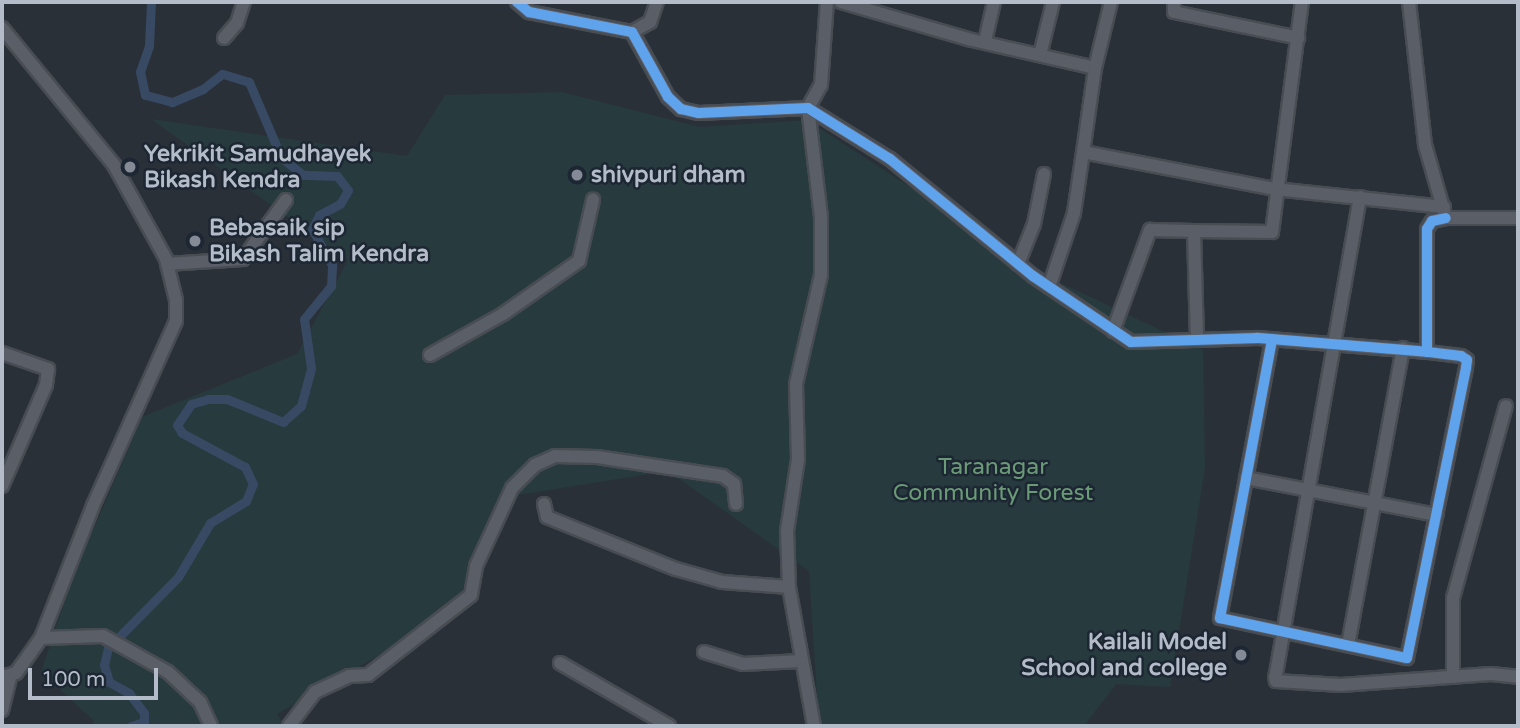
<!DOCTYPE html>
<html>
<head>
<meta charset="utf-8">
<style>
	body { margin:0 }
	#map { position:relative; width:1520px; height:728px; overflow:hidden; background:#2a3038; font-family:"Varela Round",sans-serif }
	div>[style] { position:absolute }
	.green>* { inset:0; background:#273a3e }
	.canal>* { height:9px; margin:-4.5px; padding:0 4.5px; transform-origin:4.5px; border-radius:4.5px; background:#384963 }
	.roads { filter:drop-shadow(2px 0 #484c53) drop-shadow(-2px 0 #484c53) drop-shadow(0 2px #484c53) drop-shadow(0 -2px #484c53) }
	.minor>* { height:12px; margin:-6px; padding:0 6px; transform-origin:6px; border-radius:6px; background:#5a5e66 }
	.cycleway>* { height:10px; margin:-5px; padding:0 5px; transform-origin:5px; border-radius:5px; background:#60a3ed }
	.dots>* { width:19px; height:19px; translate:-50% -50%; box-sizing:border-box; border:4px solid #1d2633; border-radius:50% }
	span { translate:-50% -50%; white-space:nowrap; text-align:center; line-height:1.15; -webkit-text-stroke:5px #1d2633; paint-order:stroke }
	.poi-label { font-size:23px; color:#b4bcc9; font-weight:700 }
	.left { translate:0 -50%; text-align:left }
	.right { translate:-100% -50%; text-align:right }
	.park-label { font-size:23px; color:#6b9a76 }
	.frame { position:absolute; inset:0; border:4px solid #b4bcc9; pointer-events:none }
	.scale { position:absolute; left:28px; top:668px; width:130px; height:32px; box-sizing:border-box; border:4px solid #b4bcc9; border-top:0; padding-left:9px; font-size:21px; line-height:24px; white-space:nowrap; color:#b4bcc9; -webkit-text-stroke:5px #1d2633; paint-order:stroke }
</style>
</head>
<body>
<div id="map">
	<div class="green">
		<div style="clip-path:polygon(562px 92px,700px 127px,807px 120px,1050px 278px,1203px 350px,1205px 468px,1170px 687px,1116px 684px,1084px 726px,819px 726px,809px 571px,668px 471px,512px 496px,489px 531px,462px 591px,385px 652px,277px 714px,284px 726px,92px 726px,94px 721px,41px 672px,72px 579px,142px 417px,297px 354px,348px 260px,151px 119px,407px 156px,445px 95px)"></div>
	</div>
	<div class="canal">
		<div style="left:131px;top:726px;width:14px;rotate:-17deg"></div>
		<div style="left:144px;top:722px;width:9px;rotate:-90deg"></div>
		<div style="left:144px;top:713px;width:25px;rotate:-127deg"></div>
		<div style="left:129px;top:693px;width:23px;rotate:-151deg"></div>
		<div style="left:109px;top:682px;width:18px;rotate:-106deg"></div>
		<div style="left:104px;top:665px;width:17px;rotate:-77deg"></div>
		<div style="left:108px;top:648px;width:100px;rotate:-45.4deg"></div>
		<div style="left:178px;top:577px;width:63px;rotate:-59.3deg"></div>
		<div style="left:210px;top:523px;width:42px;rotate:-31.4deg"></div>
		<div style="left:246px;top:501px;width:18px;rotate:-68deg"></div>
		<div style="left:253px;top:484px;width:19px;rotate:-115deg"></div>
		<div style="left:245px;top:467px;width:72px;rotate:-151.6deg"></div>
		<div style="left:182px;top:433px;width:9px;rotate:-122deg"></div>
		<div style="left:177px;top:425px;width:25px;rotate:-56deg"></div>
		<div style="left:191px;top:404px;width:18px;rotate:-16deg"></div>
		<div style="left:208px;top:399px;width:19px"></div>
		<div style="left:227px;top:399px;width:61px;rotate:22.3deg"></div>
		<div style="left:283px;top:422px;width:24px;rotate:-42deg"></div>
		<div style="left:301px;top:406px;width:39px;rotate:-75deg"></div>
		<div style="left:311px;top:368px;width:49px;rotate:-98.1deg"></div>
		<div style="left:304px;top:319px;width:43px;rotate:-50.7deg"></div>
		<div style="left:331px;top:286px;width:21px;rotate:-87deg"></div>
		<div style="left:332px;top:265px;width:41px;rotate:-119.1deg"></div>
		<div style="left:312px;top:229px;width:16px;rotate:-63deg"></div>
		<div style="left:319px;top:215px;width:24px;rotate:-28deg"></div>
		<div style="left:340px;top:204px;width:16px;rotate:-60deg"></div>
		<div style="left:348px;top:190px;width:18px;rotate:-128deg"></div>
		<div style="left:337px;top:176px;width:34px;rotate:-178deg"></div>
		<div style="left:303px;top:175px;width:28px;rotate:-141deg"></div>
		<div style="left:281px;top:157px;width:82px;rotate:-113.1deg"></div>
		<div style="left:249px;top:82px;width:28px;rotate:-163deg"></div>
		<div style="left:222px;top:74px;width:24px;rotate:142deg"></div>
		<div style="left:203px;top:89px;width:34px;rotate:157deg"></div>
		<div style="left:172px;top:102px;width:28px;rotate:-165deg"></div>
		<div style="left:145px;top:95px;width:24px;rotate:-102deg"></div>
		<div style="left:140px;top:72px;width:28px;rotate:-71deg"></div>
		<div style="left:149px;top:46px;width:44px;rotate:-87.4deg"></div>
	</div>
	<div class="roads">
		<div class="minor">
			<div style="left:517px;top:2px;width:16px;rotate:40deg"></div>
			<div style="left:529px;top:12px;width:105px;rotate:11deg"></div>
			<div style="left:632px;top:32px;width:74px;rotate:61deg"></div>
			<div style="left:668px;top:97px;width:18px;rotate:43deg"></div>
			<div style="left:681px;top:109px;width:18px;rotate:13deg"></div>
			<div style="left:699px;top:113px;width:109px;rotate:-2.6deg"></div>
			<div style="left:808px;top:108px;width:97px;rotate:31.9deg"></div>
			<div style="left:890px;top:159px;width:185px;rotate:39.3deg"></div>
			<div style="left:1033px;top:276px;width:118px;rotate:34deg"></div>
			<div style="left:1131px;top:342px;width:127px;rotate:-1.8deg"></div>
			<div style="left:1258px;top:338px;width:170px;rotate:4.7deg"></div>
			<div style="left:1427px;top:352px;width:123px;rotate:-90deg"></div>
			<div style="left:1427px;top:229px;width:9px;rotate:-58deg"></div>
			<div style="left:1432px;top:221px;width:14px;rotate:-12deg"></div>
			<div style="left:841px;top:2px;width:136px;rotate:16.2deg"></div>
			<div style="left:972px;top:40px;width:126px;rotate:12.8deg"></div>
			<div style="left:1095px;top:68px;width:85px;rotate:98.1deg"></div>
			<div style="left:1083px;top:152px;width:196px;rotate:10.9deg"></div>
			<div style="left:1275px;top:189px;width:170px;rotate:6.1deg"></div>
			<div style="left:1174px;top:2px;width:10px;rotate:90deg"></div>
			<div style="left:1174px;top:12px;width:127px;rotate:11.8deg"></div>
			<div style="left:1409px;top:2px;width:144px;rotate:83.6deg"></div>
			<div style="left:1425px;top:145px;width:76px;rotate:74deg"></div>
			<div style="left:1446px;top:218px;width:72px"></div>
			<div style="left:2px;top:28px;width:177px;rotate:50.7deg"></div>
			<div style="left:114px;top:165px;width:107px;rotate:61deg"></div>
			<div style="left:166px;top:259px;width:42px;rotate:76.3deg"></div>
			<div style="left:176px;top:300px;width:21px;rotate:90deg"></div>
			<div style="left:176px;top:321px;width:203px;rotate:114.2deg"></div>
			<div style="left:93px;top:506px;width:142px;rotate:111.5deg"></div>
			<div style="left:41px;top:638px;width:43px;rotate:125.5deg"></div>
			<div style="left:16px;top:673px;width:15px;rotate:164deg"></div>
			<div style="left:632px;top:32px;width:21px;rotate:-29deg"></div>
			<div style="left:650px;top:22px;width:21px;rotate:-71deg"></div>
			<div style="left:224px;top:38px;width:20px;rotate:-49deg"></div>
			<div style="left:237px;top:23px;width:22px;rotate:-72deg"></div>
			<div style="left:985px;top:41px;width:40px;rotate:-77deg"></div>
			<div style="left:1040px;top:55px;width:55px;rotate:-76.2deg"></div>
			<div style="left:1095px;top:68px;width:68px;rotate:-76.4deg"></div>
			<div style="left:1360px;top:197px;width:487px;rotate:100deg"></div>
			<div style="left:1275px;top:677px;width:4px;rotate:76deg"></div>
			<div style="left:1276px;top:681px;width:65px;rotate:3.5deg"></div>
			<div style="left:1341px;top:685px;width:150px;rotate:-4.2deg"></div>
			<div style="left:1491px;top:674px;width:27px;rotate:6deg"></div>
			<div style="left:167px;top:264px;width:76px;rotate:-3.8deg"></div>
			<div style="left:243px;top:259px;width:73px;rotate:-53.9deg"></div>
			<div style="left:1018px;top:264px;width:43px;rotate:-68.2deg"></div>
			<div style="left:1034px;top:224px;width:51px;rotate:-78.7deg"></div>
			<div style="left:1049px;top:287px;width:78px;rotate:-71.3deg"></div>
			<div style="left:1074px;top:213px;width:62px;rotate:-81.6deg"></div>
			<div style="left:1113px;top:331px;width:108px;rotate:-69.9deg"></div>
			<div style="left:1150px;top:230px;width:44px;rotate:1.3deg"></div>
			<div style="left:1197px;top:339px;width:108px;rotate:-91.6deg"></div>
			<div style="left:1194px;top:231px;width:78px;rotate:0.7deg"></div>
			<div style="left:1272px;top:232px;width:232px;rotate:-82.6deg"></div>
			<div style="left:1272px;top:340px;width:283px;rotate:100.6deg"></div>
			<div style="left:1220px;top:618px;width:191px;rotate:12.1deg"></div>
			<div style="left:1407px;top:658px;width:296px;rotate:-78.5deg"></div>
			<div style="left:1466px;top:368px;width:8px;rotate:-83deg"></div>
			<div style="left:1467px;top:360px;width:7px;rotate:-146deg"></div>
			<div style="left:1461px;top:356px;width:34px;rotate:-173deg"></div>
			<div style="left:2px;top:353px;width:49px;rotate:19.2deg"></div>
			<div style="left:48px;top:369px;width:16px;rotate:97deg"></div>
			<div style="left:46px;top:385px;width:110px;rotate:113.5deg"></div>
			<div style="left:430px;top:355px;width:84px;rotate:-29.3deg"></div>
			<div style="left:503px;top:314px;width:93px;rotate:-34.9deg"></div>
			<div style="left:579px;top:261px;width:63px;rotate:-77.1deg"></div>
			<div style="left:1246px;top:478px;width:194px;rotate:11deg"></div>
			<div style="left:544px;top:504px;width:13px;rotate:77deg"></div>
			<div style="left:547px;top:517px;width:139px;rotate:22deg"></div>
			<div style="left:676px;top:569px;width:48px;rotate:15.8deg"></div>
			<div style="left:722px;top:582px;width:67px;rotate:4.3deg"></div>
			<div style="left:41px;top:638px;width:62px;rotate:-1.8deg"></div>
			<div style="left:103px;top:636px;width:74px;rotate:29deg"></div>
			<div style="left:168px;top:672px;width:44px;rotate:43.2deg"></div>
			<div style="left:200px;top:702px;width:26px;rotate:65deg"></div>
			<div style="left:1348px;top:645px;width:302px;rotate:-79.5deg"></div>
			<div style="left:704px;top:652px;width:41px;rotate:17.1deg"></div>
			<div style="left:743px;top:664px;width:58px;rotate:-3deg"></div>
			<div style="left:560px;top:663px;width:126px;rotate:30deg"></div>
			<div style="left:1453px;top:677px;width:79px;rotate:-90deg"></div>
			<div style="left:1453px;top:598px;width:199px;rotate:-74.6deg"></div>
			<div style="left:2px;top:710px;width:33px;rotate:-76deg"></div>
			<div style="left:289px;top:726px;width:43px;rotate:-52.6deg"></div>
			<div style="left:315px;top:692px;width:38px;rotate:-25deg"></div>
			<div style="left:349px;top:676px;width:19px;rotate:-3deg"></div>
			<div style="left:368px;top:675px;width:130px;rotate:-37.8deg"></div>
			<div style="left:471px;top:595px;width:29px;rotate:-80deg"></div>
			<div style="left:476px;top:566px;width:86px;rotate:-65.2deg"></div>
			<div style="left:512px;top:488px;width:33px;rotate:-45deg"></div>
			<div style="left:535px;top:465px;width:22px;rotate:-24deg"></div>
			<div style="left:555px;top:456px;width:42px;rotate:1.4deg"></div>
			<div style="left:597px;top:457px;width:127px;rotate:8.6deg"></div>
			<div style="left:723px;top:476px;width:14px;rotate:36deg"></div>
			<div style="left:734px;top:484px;width:20px;rotate:84deg"></div>
			<div style="left:814px;top:726px;width:141px;rotate:-100.2deg"></div>
			<div style="left:789px;top:587px;width:56px;rotate:-92deg"></div>
			<div style="left:787px;top:531px;width:73px;rotate:-81.3deg"></div>
			<div style="left:798px;top:459px;width:75px;rotate:-91.5deg"></div>
			<div style="left:796px;top:384px;width:112px;rotate:-77.1deg"></div>
			<div style="left:821px;top:275px;width:58px;rotate:-90deg"></div>
			<div style="left:821px;top:217px;width:110px;rotate:-96.8deg"></div>
			<div style="left:808px;top:108px;width:26px;rotate:-61deg"></div>
			<div style="left:821px;top:85px;width:83px;rotate:-85.9deg"></div>
		</div>
	</div>
	<div class="cycleway">
		<div style="left:517px;top:2px;width:16px;rotate:40deg"></div>
		<div style="left:529px;top:12px;width:105px;rotate:11deg"></div>
		<div style="left:632px;top:32px;width:74px;rotate:61deg"></div>
		<div style="left:668px;top:97px;width:18px;rotate:43deg"></div>
		<div style="left:681px;top:109px;width:18px;rotate:13deg"></div>
		<div style="left:699px;top:113px;width:109px;rotate:-2.6deg"></div>
		<div style="left:808px;top:108px;width:97px;rotate:31.9deg"></div>
		<div style="left:890px;top:159px;width:185px;rotate:39.3deg"></div>
		<div style="left:1033px;top:276px;width:118px;rotate:34deg"></div>
		<div style="left:1131px;top:342px;width:127px;rotate:-1.8deg"></div>
		<div style="left:1258px;top:338px;width:170px;rotate:4.7deg"></div>
		<div style="left:1427px;top:352px;width:123px;rotate:-90deg"></div>
		<div style="left:1427px;top:229px;width:9px;rotate:-58deg"></div>
		<div style="left:1432px;top:221px;width:14px;rotate:-12deg"></div>
		<div style="left:1272px;top:340px;width:283px;rotate:100.6deg"></div>
		<div style="left:1220px;top:618px;width:191px;rotate:12.1deg"></div>
		<div style="left:1407px;top:658px;width:296px;rotate:-78.5deg"></div>
		<div style="left:1466px;top:368px;width:8px;rotate:-83deg"></div>
		<div style="left:1467px;top:360px;width:7px;rotate:-146deg"></div>
		<div style="left:1461px;top:356px;width:34px;rotate:-173deg"></div>
	</div>
	<div class="dots">
		<div style="left:130px;top:167px;background:#848b96"></div>
		<div style="left:577px;top:175px;background:#848b96"></div>
		<div style="left:195px;top:241px;background:#848b96"></div>
		<div style="left:1241px;top:655px;background:#848b96"></div>
	</div>
	<div class="poi-label">
		<span class="left" style="left:144px;top:167px">Yekrikit Samudhayek<br>Bikash Kendra</span>
		<span class="left" style="left:591px;top:175px">shivpuri dham</span>
		<span class="left" style="left:209px;top:241px">Bebasaik sip<br>Bikash Talim Kendra</span>
		<span class="right" style="left:1227px;top:655px">Kailali Model<br>School and college</span>
	</div>
	<div class="park-label">
		<span style="left:993px;top:480px">Taranagar<br>Community Forest</span>
	</div>
	<div class="frame"></div>
	<div class="scale">100 m</div>
</div>
</body>
</html>
